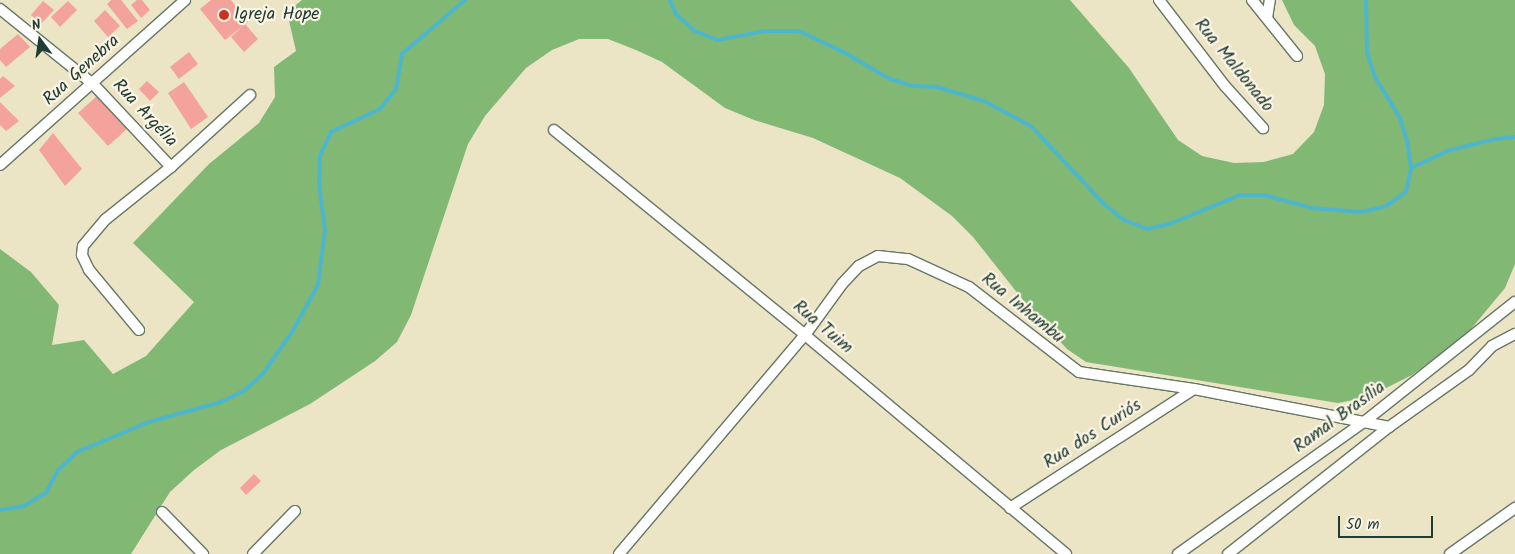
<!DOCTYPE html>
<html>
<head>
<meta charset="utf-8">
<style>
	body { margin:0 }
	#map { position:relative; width:1515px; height:554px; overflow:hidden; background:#ebe4c5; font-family:Kalam,sans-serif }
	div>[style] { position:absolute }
	.forest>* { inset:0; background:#80b874 }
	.stream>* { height:4px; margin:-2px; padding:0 2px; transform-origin:2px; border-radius:2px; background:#4eb6cc }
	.building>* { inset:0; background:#f4a39c }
	.roads { filter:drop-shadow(1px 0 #667767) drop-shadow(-1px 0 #667767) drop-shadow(0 1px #667767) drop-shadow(0 -1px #667767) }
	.minor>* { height:10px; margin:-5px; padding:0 5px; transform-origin:5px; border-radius:5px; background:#fff }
	.dots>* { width:14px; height:14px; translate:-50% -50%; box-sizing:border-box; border:2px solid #fcf5e5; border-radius:50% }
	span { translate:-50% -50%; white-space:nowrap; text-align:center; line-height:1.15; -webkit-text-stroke:4.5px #fcf5e5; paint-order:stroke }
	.poi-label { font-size:18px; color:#1f3d34 }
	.left { translate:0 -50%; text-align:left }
	.street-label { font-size:18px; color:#1f3d34 }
	.north { position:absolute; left:15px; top:15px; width:50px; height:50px; -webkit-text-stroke:4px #fcf5e5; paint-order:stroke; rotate:346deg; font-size:14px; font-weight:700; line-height:20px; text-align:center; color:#1f3d34 }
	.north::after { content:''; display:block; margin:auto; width:18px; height:22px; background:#1f3d34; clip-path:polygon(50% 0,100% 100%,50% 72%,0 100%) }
	.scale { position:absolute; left:1338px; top:516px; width:95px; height:22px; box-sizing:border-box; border:2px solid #1f3d34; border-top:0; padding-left:6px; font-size:15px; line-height:18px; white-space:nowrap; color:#1f3d34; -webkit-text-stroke:4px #fcf5e5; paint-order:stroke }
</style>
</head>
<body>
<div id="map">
	<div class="forest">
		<div style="clip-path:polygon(302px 0,1070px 0,1129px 68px,1178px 140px,1202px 156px,1234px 163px,1264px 162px,1293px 154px,1314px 132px,1324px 105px,1325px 74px,1315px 46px,1294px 25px,1282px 0,1515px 0,1515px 264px,1505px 288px,1466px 335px,1412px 375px,1368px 397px,1338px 403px,1086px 362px,1067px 349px,1031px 310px,973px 237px,952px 216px,900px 178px,813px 138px,754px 120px,725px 108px,662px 62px,636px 50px,608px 39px,579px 39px,552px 50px,526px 68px,485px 116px,468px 144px,411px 315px,397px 342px,375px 361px,310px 404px,221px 450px,194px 470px,170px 492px,131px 554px,0 554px,0 249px,31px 272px,59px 305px,52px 345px,84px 340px,113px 374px,146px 356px,194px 302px,133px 243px,209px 164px,259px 123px,275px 97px,274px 67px,296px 51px,287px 12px)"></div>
	</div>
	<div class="stream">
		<div style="left:670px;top:0;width:15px;rotate:67deg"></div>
		<div style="left:676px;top:14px;width:25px;rotate:42deg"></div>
		<div style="left:695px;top:31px;width:24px;rotate:22deg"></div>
		<div style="left:717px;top:40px;width:49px;rotate:-10.6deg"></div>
		<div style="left:765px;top:31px;width:34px"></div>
		<div style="left:799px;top:31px;width:53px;rotate:25.6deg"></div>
		<div style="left:847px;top:54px;width:48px;rotate:30.3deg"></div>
		<div style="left:888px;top:78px;width:26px;rotate:18deg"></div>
		<div style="left:913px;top:86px;width:24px;rotate:2deg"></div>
		<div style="left:937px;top:87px;width:49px;rotate:16.6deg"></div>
		<div style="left:984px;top:101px;width:53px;rotate:28deg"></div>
		<div style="left:1031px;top:126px;width:107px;rotate:46.9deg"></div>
		<div style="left:1104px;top:204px;width:26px;rotate:39deg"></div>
		<div style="left:1124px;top:220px;width:25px;rotate:21deg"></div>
		<div style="left:1147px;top:229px;width:26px;rotate:-13deg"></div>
		<div style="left:1172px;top:223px;width:74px;rotate:-22.4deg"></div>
		<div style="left:1240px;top:195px;width:24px"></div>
		<div style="left:1264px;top:195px;width:50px;rotate:15.2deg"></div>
		<div style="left:1312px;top:208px;width:49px;rotate:4.7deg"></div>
		<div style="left:1361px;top:212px;width:26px;rotate:-13deg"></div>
		<div style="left:1386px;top:206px;width:24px;rotate:-35deg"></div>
		<div style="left:1406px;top:192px;width:25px;rotate:-78deg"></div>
		<div style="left:1411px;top:168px;width:27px;rotate:-98deg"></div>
		<div style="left:1407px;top:141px;width:24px;rotate:-107deg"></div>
		<div style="left:1400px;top:118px;width:48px;rotate:-121.4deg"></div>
		<div style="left:1375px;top:77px;width:25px;rotate:-108deg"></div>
		<div style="left:1367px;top:53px;width:53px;rotate:-91.1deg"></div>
		<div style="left:1411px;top:168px;width:40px;rotate:-25deg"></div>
		<div style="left:1447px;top:151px;width:49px;rotate:-14deg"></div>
		<div style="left:1495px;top:139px;width:20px;rotate:-6deg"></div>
		<div style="left:0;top:510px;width:24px;rotate:-9deg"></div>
		<div style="left:24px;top:506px;width:26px;rotate:-31deg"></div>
		<div style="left:46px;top:493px;width:26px;rotate:-62deg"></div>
		<div style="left:58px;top:470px;width:26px;rotate:-43deg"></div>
		<div style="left:77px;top:452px;width:78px;rotate:-22.6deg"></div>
		<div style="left:149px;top:422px;width:75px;rotate:-15.5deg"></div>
		<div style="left:221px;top:402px;width:25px;rotate:-26deg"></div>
		<div style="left:244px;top:391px;width:24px;rotate:-42deg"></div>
		<div style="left:262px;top:375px;width:52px;rotate:-55.1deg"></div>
		<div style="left:292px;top:332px;width:54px;rotate:-61deg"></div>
		<div style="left:318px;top:285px;width:55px;rotate:-82.7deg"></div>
		<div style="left:325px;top:230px;width:47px;rotate:-97.3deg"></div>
		<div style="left:319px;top:183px;width:27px;rotate:-88deg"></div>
		<div style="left:320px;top:156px;width:26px;rotate:-65deg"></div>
		<div style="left:331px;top:132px;width:54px;rotate:-25.1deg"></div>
		<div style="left:380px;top:109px;width:26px;rotate:-51deg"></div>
		<div style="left:396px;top:89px;width:36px;rotate:-80deg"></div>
		<div style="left:402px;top:54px;width:83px;rotate:-40.6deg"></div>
	</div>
	<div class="building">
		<div style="clip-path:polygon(111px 0,121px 0,138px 21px,127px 29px,107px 4px)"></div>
		<div style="clip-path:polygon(137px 0,142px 0,150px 10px,141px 18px,131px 5px)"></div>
		<div style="clip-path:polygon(211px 0,231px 0,248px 22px,245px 24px,258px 39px,244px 52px,231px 37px,243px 26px,225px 40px,200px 9px)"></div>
		<div style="clip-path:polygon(43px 1px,54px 10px,41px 24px,31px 15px)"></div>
		<div style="clip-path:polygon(68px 1px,77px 10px,60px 27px,51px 17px)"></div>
		<div style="clip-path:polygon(105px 10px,120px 26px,108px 37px,94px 21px)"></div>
		<div style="clip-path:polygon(18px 34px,30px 47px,6px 67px,0 60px,0 49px)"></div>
		<div style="clip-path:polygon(189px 52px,198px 64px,179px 79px,170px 67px)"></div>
		<div style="clip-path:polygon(3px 76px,15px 86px,0 98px,0 79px)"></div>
		<div style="clip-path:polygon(147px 81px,159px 92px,150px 101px,139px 89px)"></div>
		<div style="clip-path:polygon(184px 82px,208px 117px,191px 129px,168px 93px)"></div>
		<div style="clip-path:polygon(97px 96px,127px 129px,108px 146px,78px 113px)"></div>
		<div style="clip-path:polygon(0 102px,19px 121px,6px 131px,0 125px)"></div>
		<div style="clip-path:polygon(53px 133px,82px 169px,65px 186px,39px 150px)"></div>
		<div style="clip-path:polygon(254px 474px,261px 481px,246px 495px,240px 488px)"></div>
	</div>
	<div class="roads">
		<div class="minor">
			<div style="left:1159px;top:0;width:108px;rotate:52.5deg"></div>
			<div style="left:1225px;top:86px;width:57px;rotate:47.9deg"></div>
			<div style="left:1252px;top:0;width:72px;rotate:51.2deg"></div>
			<div style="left:0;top:9px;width:119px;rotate:38.9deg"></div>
			<div style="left:93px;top:84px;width:114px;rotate:46.8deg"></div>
			<div style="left:1267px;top:18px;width:18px;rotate:-81deg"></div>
			<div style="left:554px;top:130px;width:324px;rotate:39.2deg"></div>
			<div style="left:805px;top:335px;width:341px;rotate:40deg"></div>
			<div style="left:0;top:165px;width:248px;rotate:-41.7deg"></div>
			<div style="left:139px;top:330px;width:78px;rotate:-129.8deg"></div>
			<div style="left:89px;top:270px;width:17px;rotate:-115deg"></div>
			<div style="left:82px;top:255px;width:9px;rotate:-84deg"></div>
			<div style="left:83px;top:246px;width:35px;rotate:-50deg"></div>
			<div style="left:106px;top:219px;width:83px;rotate:-38.7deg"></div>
			<div style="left:171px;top:167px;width:107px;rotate:-42.3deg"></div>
			<div style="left:1010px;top:508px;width:219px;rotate:-32.9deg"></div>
			<div style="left:162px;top:512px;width:59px;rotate:45.7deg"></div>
			<div style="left:253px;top:554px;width:60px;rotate:-45.7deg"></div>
			<div style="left:619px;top:554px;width:287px;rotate:-49.7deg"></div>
			<div style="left:805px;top:335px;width:63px;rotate:-54deg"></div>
			<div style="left:842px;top:284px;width:25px;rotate:-47deg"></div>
			<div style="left:859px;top:266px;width:21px;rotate:-28deg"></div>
			<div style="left:878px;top:256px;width:30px;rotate:6deg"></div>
			<div style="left:908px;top:259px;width:67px;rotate:24.7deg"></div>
			<div style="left:969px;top:287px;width:139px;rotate:37.7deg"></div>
			<div style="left:1079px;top:372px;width:116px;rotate:8.4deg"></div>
			<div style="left:1194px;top:389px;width:199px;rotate:11deg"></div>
			<div style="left:1178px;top:554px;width:228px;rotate:-35.4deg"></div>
			<div style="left:1364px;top:422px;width:193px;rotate:-38.5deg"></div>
			<div style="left:1228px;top:554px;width:205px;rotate:-38.3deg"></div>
			<div style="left:1389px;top:427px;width:98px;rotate:-35.5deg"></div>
			<div style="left:1469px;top:370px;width:33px;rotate:-46deg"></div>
			<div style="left:1492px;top:346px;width:26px;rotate:-28deg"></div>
			<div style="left:1450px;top:554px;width:80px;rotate:-35.3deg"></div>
		</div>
	</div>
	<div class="dots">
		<div style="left:224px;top:15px;background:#c8321e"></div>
	</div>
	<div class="poi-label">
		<span class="left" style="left:234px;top:15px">Igreja Hope</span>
	</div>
	<div class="street-label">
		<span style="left:1233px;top:66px;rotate:51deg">Rua Maldonado</span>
		<span style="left:82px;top:71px;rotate:-42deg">Rua Genebra</span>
		<span style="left:144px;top:114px;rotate:47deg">Rua Argélia</span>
		<span style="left:1022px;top:309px;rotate:39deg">Rua Inhambu</span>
		<span style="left:822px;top:328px;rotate:40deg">Rua Tuim</span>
		<span style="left:1340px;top:418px;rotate:-36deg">Ramal Brasília</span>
		<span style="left:1093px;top:435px;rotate:-33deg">Rua dos Curiós</span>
	</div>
	<div class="north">N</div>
	<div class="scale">50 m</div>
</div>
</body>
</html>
